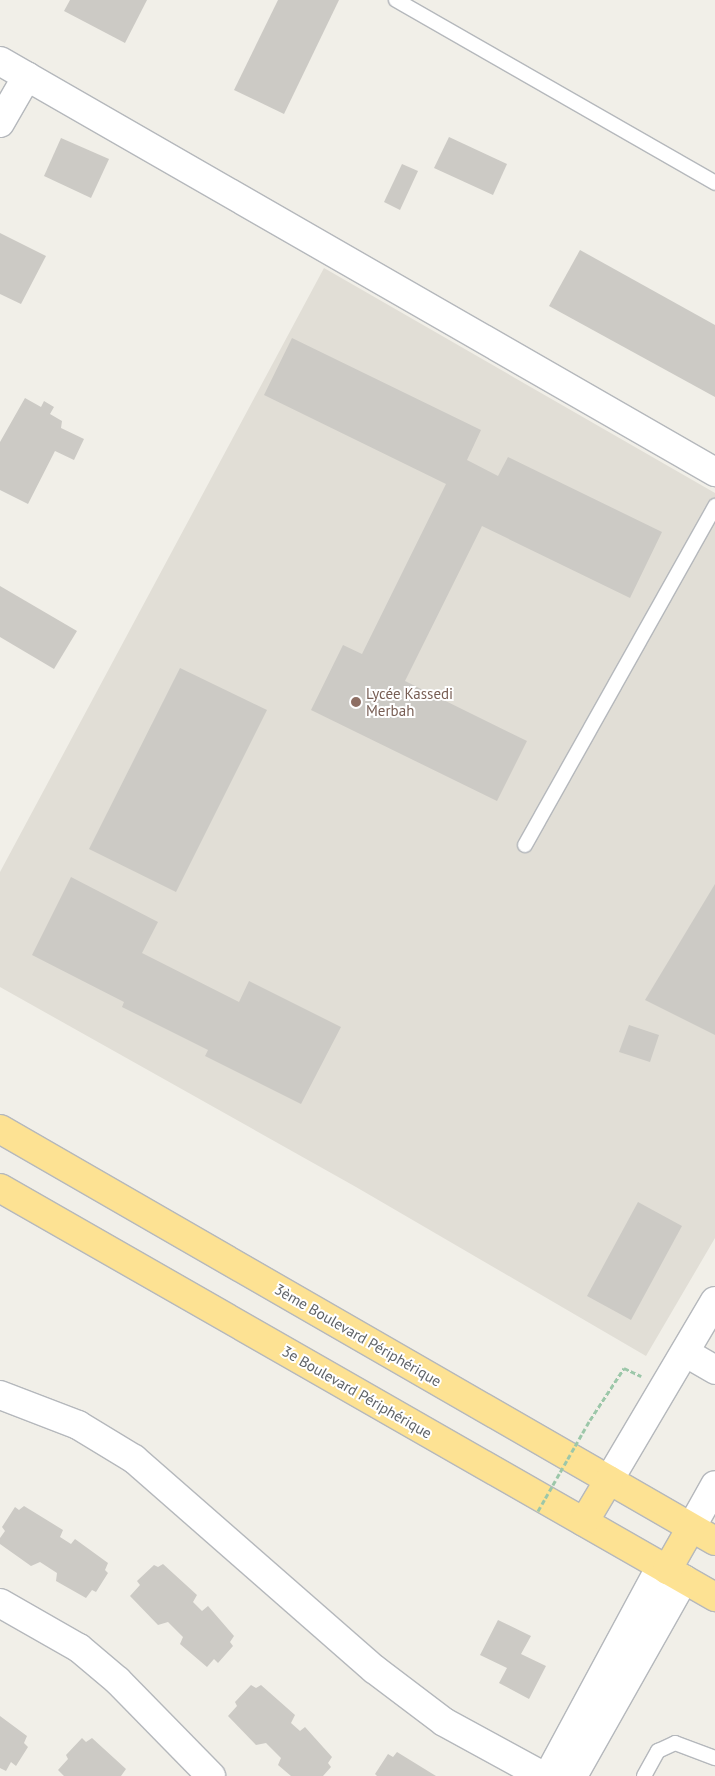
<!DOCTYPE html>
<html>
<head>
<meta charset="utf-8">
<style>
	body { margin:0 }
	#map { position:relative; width:715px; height:1776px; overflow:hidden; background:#f1efe8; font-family:"PT Sans",sans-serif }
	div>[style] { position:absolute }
	.education>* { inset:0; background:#e1ded6 }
	.building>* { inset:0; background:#cccac5 }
	.path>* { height:3px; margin-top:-1.5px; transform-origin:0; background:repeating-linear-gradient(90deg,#9cc7a9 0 5px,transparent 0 7.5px) }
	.roads { filter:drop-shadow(1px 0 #b5b8bc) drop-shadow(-1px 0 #b5b8bc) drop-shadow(0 1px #b5b8bc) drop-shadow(0 -1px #b5b8bc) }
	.lane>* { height:14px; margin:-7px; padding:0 7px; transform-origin:7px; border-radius:7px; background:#fff }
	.street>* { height:28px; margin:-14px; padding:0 14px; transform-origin:14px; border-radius:14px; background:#fff }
	.secondary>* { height:28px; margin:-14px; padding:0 14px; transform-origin:14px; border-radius:14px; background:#fff }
	.highway>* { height:28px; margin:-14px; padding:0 14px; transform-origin:14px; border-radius:14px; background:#fde293 }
	.path-bridge>* { height:3px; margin-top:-1.5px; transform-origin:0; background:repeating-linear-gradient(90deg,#9cc7a9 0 5px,transparent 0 7.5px) }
	.dots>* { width:14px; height:14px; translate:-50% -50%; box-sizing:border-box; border:2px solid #fff; border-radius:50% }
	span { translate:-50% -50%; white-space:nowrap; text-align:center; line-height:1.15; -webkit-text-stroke:4px #fff; paint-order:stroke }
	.education-label { font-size:15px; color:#785e54 }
	.left { translate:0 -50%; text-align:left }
	.street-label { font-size:15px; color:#5f6368 }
</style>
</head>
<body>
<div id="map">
	<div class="education">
		<div style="clip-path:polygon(324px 268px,715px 493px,715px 1238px,646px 1356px,356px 1187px,0 987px,0 872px)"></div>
	</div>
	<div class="building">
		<div style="clip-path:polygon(70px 0,147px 0,125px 43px,64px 11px)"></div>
		<div style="clip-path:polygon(278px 0,339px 0,284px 114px,234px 90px)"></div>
		<div style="clip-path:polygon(449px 137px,507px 164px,493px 195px,434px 168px)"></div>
		<div style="clip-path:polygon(61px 138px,109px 159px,91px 198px,44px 176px)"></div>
		<div style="clip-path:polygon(402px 164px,418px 171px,400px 210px,384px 202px)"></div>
		<div style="clip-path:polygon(0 233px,46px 256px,21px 304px,0 294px)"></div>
		<div style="clip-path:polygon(580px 250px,715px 325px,715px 397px,549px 306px)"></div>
		<div style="clip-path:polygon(292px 338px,481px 430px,467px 460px,498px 476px,508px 457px,662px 532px,630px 598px,482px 526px,405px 681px,527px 741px,497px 801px,311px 710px,343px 645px,362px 654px,446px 484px,264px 395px)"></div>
		<div style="clip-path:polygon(25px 398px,41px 407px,44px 401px,54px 407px,50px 414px,62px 421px,61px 428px,84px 439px,74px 460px,55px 451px,28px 504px,0 490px,0 442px)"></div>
		<div style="clip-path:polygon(0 586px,77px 631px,54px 669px,0 637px)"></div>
		<div style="clip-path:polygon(180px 668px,267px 710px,176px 892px,89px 849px)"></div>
		<div style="clip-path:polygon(71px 877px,158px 922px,142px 953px,239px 1002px,249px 981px,341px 1027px,301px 1104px,205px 1056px,208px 1050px,122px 1007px,124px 1002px,32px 955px)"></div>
		<div style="clip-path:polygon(715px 884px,715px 1035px,645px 1000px)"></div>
		<div style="clip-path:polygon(629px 1025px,659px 1035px,650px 1062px,619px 1052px)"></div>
		<div style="clip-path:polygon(638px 1202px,682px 1226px,631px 1320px,587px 1296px)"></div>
		<div style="clip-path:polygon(24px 1506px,63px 1530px,60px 1537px,71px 1544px,75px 1539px,108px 1563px,105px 1570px,108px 1573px,96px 1592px,92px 1590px,86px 1598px,56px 1581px,57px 1573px,40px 1562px,31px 1566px,0 1544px,0 1538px,5px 1531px,2px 1527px,15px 1507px,19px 1510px)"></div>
		<div style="clip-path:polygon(163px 1564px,197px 1595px,193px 1602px,202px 1611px,208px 1606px,234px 1636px,230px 1642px,233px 1646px,218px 1663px,214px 1659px,207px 1667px,180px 1644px,183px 1637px,168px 1622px,158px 1625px,130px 1596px,140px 1585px,137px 1581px,154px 1565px,158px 1567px)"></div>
		<div style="clip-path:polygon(498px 1620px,531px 1636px,521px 1654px,546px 1666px,529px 1699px,499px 1683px,507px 1668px,480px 1655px)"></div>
		<div style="clip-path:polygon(251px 1685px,256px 1688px,261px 1685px,295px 1715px,291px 1723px,300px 1731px,305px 1727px,332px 1757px,328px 1763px,331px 1767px,323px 1776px,291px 1776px,278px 1765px,281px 1758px,266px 1743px,256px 1745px,228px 1716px,237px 1706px,235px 1702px)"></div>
		<div style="clip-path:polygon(0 1716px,27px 1736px,24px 1743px,28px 1747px,16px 1766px,11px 1762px,6px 1771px,0 1768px)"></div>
		<div style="clip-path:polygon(82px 1738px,86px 1742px,92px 1738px,126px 1769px,121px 1776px,64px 1776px,58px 1770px,68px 1759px,66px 1755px)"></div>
		<div style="clip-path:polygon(397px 1752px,436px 1776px,377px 1776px,375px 1774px,388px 1754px,393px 1757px)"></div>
	</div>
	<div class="path">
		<div style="left:590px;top:1420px;width:62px;rotate:-56.8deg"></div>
		<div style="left:624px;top:1368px;width:19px;rotate:25deg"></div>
	</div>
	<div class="roads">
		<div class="lane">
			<div style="left:396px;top:0;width:368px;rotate:29.8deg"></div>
			<div style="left:525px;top:845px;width:389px;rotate:-60.7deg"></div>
			<div style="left:644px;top:1776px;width:29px;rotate:-61deg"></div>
			<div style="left:658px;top:1751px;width:19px;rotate:-25deg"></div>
			<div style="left:675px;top:1743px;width:43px;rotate:20.6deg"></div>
		</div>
		<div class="street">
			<div style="left:0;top:123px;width:54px;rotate:-60.1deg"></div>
			<div style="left:686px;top:1353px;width:34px;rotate:30deg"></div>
			<div style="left:0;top:1395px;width:84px;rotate:21deg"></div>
			<div style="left:78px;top:1425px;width:66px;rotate:31.3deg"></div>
			<div style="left:134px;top:1459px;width:319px;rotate:41.2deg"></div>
			<div style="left:374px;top:1669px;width:88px;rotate:37.1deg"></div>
			<div style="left:444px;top:1722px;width:113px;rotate:28.6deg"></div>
			<div style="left:609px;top:1480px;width:208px;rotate:-59.4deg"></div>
			<div style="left:691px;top:1528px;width:49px;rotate:-60.8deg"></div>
			<div style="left:0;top:1603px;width:91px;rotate:29.7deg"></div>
			<div style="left:79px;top:1648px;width:51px;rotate:40.2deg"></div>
			<div style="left:118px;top:1681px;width:133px;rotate:45.6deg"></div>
			<div style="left:548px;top:1776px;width:238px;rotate:-61.7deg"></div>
			<div style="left:573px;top:1776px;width:226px;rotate:-60.6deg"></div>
		</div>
		<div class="secondary">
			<div style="left:0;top:61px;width:825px;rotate:29.89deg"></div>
		</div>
		<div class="highway">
			<div style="left:0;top:1129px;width:825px;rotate:29.95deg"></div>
			<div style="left:0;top:1188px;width:824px;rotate:29.77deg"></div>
			<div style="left:584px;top:1522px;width:49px;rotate:-59.2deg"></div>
			<div style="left:667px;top:1570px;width:48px;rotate:-60.3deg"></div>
		</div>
	</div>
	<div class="path-bridge">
		<div style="left:538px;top:1511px;width:105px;rotate:-60.3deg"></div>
	</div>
	<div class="dots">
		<div style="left:356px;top:702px;background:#8d6e63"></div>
	</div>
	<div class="education-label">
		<span class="left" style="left:366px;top:702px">Lycée Kassedi<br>Merbah</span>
	</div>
	<div class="street-label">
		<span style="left:358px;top:1335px;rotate:30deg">3ème Boulevard Périphérique</span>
		<span style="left:357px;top:1392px;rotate:30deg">3e Boulevard Périphérique</span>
	</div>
</div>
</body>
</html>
